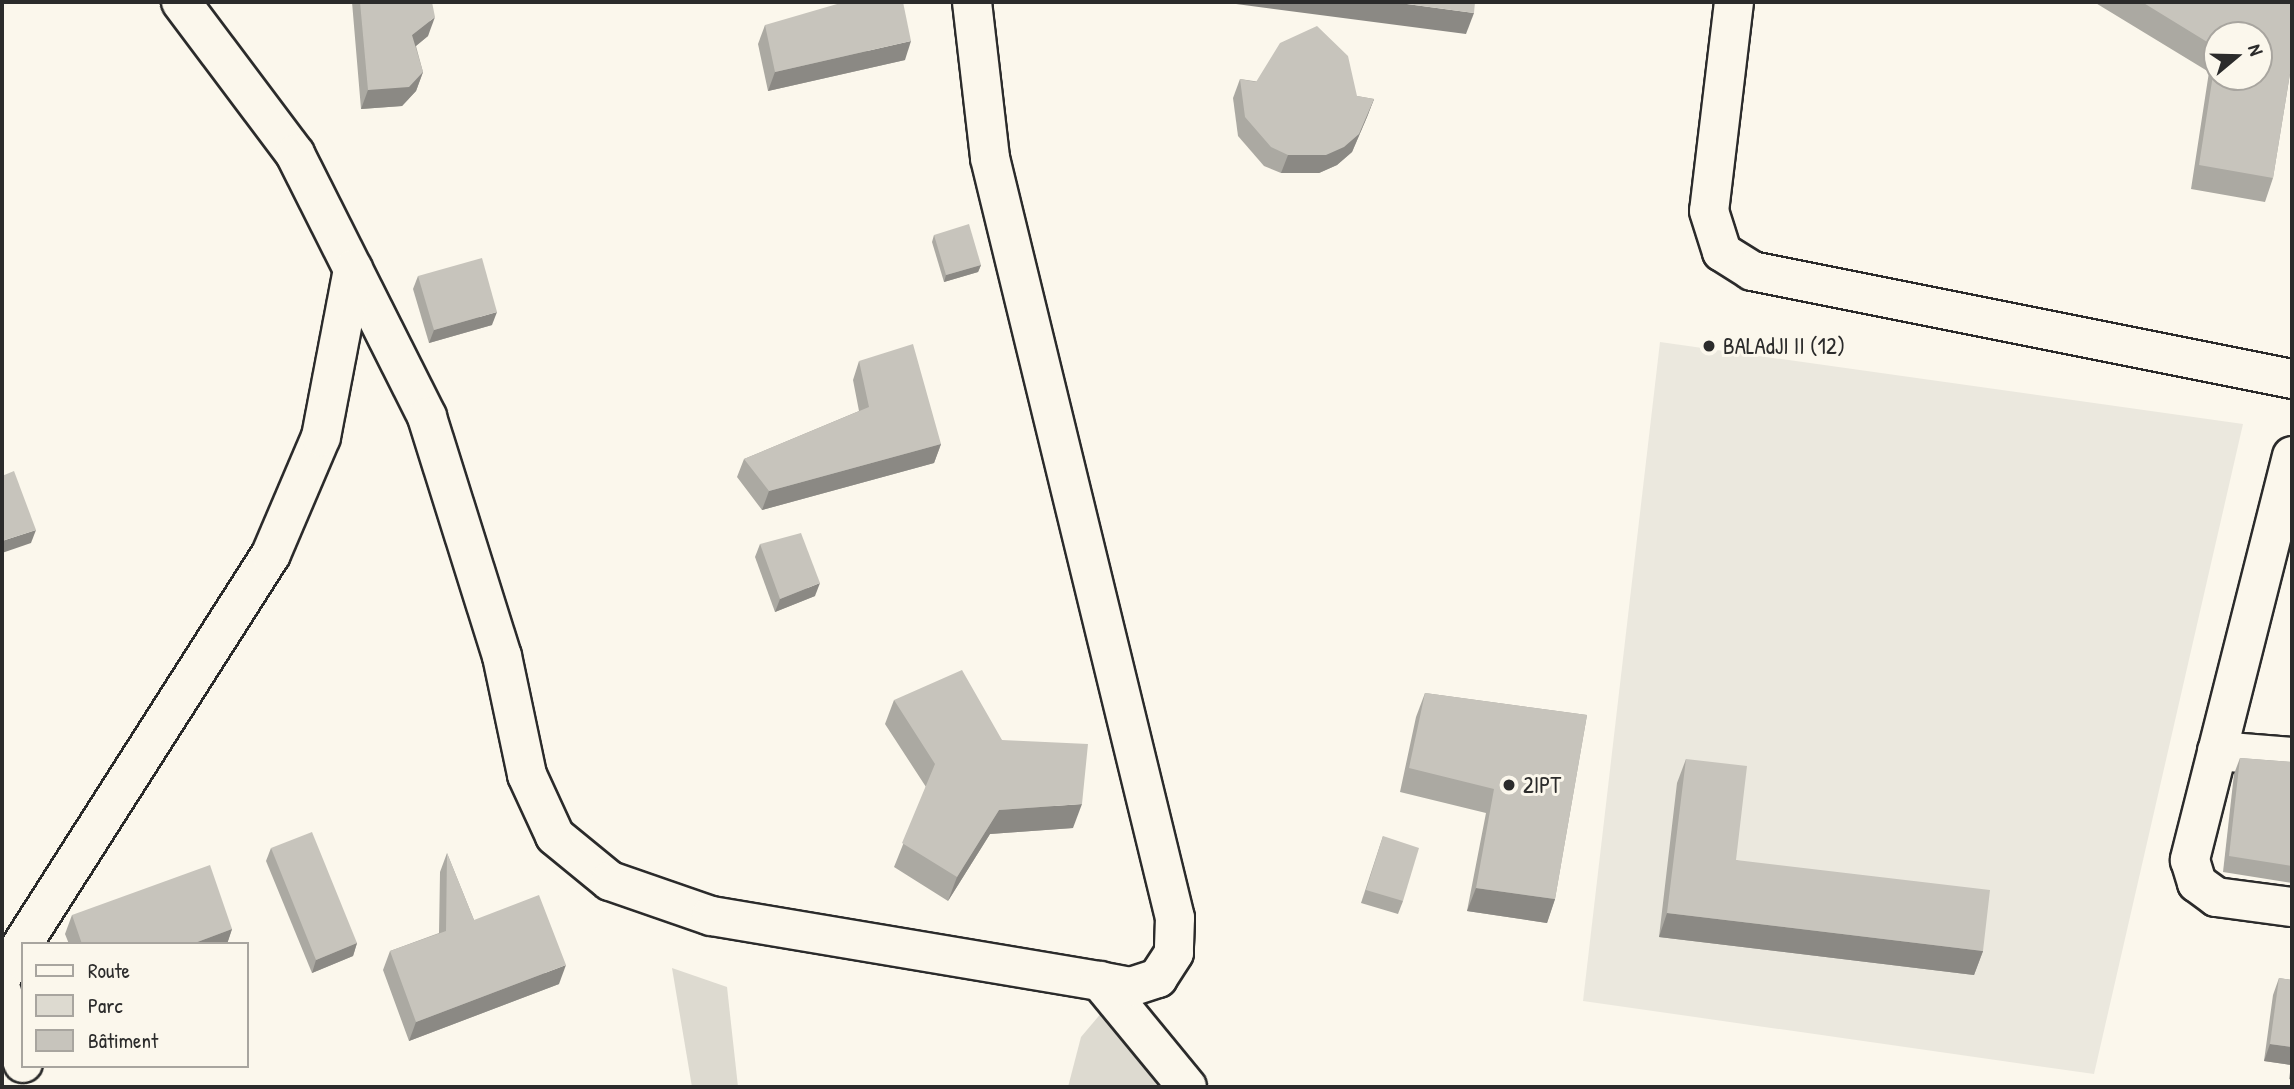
<!DOCTYPE html>
<html>
<head>
<meta charset="utf-8">
<style>
	body { margin:0 }
	#map { position:relative; width:2294px; height:1089px; overflow:hidden; background:#fbf7ec; font-family:"Patrick Hand",sans-serif }
	div>[style] { position:absolute }
	.built>* { inset:0; background:#ebe8de }
	.green>* { inset:0; background:#dddad0 }
	.roads { filter:drop-shadow(2px 0 #2b2b2b) drop-shadow(-2px 0 #2b2b2b) drop-shadow(0 2px #2b2b2b) drop-shadow(0 -2px #2b2b2b) }
	.minor>* { height:38px; margin:-19px; padding:0 19px; transform-origin:19px; border-radius:19px; background:#fbf7ec }
	.wall>* { inset:0; background:#aba9a2 }
	.shaded-wall>* { inset:0; background:#8b8984 }
	.building>* { inset:0; background:#c7c4bc }
	.dots>* { width:19px; height:19px; translate:-50% -50%; box-sizing:border-box; border:4px solid #fbf7ec; border-radius:50% }
	span { translate:-50% -50%; white-space:nowrap; text-align:center; line-height:1.15; -webkit-text-stroke:6px #fbf7ec; paint-order:stroke }
	.poi-label { font-size:23px; color:#2b2b2b }
	.left { translate:0 -50%; text-align:left }
	.frame { position:absolute; inset:0; border:4px solid #2b2b2b; pointer-events:none }
	.legend { position:absolute; left:21px; top:942px; width:228px; height:126px; box-sizing:border-box; background:#fbf7ec; border:2px solid #a8a59f; margin:0; padding:9px 12px; list-style:none; font-size:21px; color:#2b2b2b }
	.legend li { display:flex; align-items:center; gap:14px; height:35px }
	.legend b { width:35px; border:2px solid #a8a59f }
	.north { position:absolute; left:2203px; top:21px; width:70px; height:70px; box-sizing:border-box; background:#fbf7ec; border:2px solid #a8a59f; border-radius:50%; rotate:71deg; font-size:19px; font-weight:700; line-height:28px; text-align:center; color:#2b2b2b }
	.north::after { content:''; display:block; margin:auto; width:24px; height:32px; background:#2b2b2b; clip-path:polygon(50% 0,100% 100%,50% 72%,0 100%) }
</style>
</head>
<body>
<div id="map">
	<div class="built">
		<div style="clip-path:polygon(1660px 342px,2243px 424px,2094px 1074px,1583px 1001px)"></div>
	</div>
	<div class="green">
		<div style="clip-path:polygon(672px 968px,727px 987px,738px 1087px,692px 1087px)"></div>
		<div style="clip-path:polygon(1125px 985px,1201px 1087px,1068px 1087px,1081px 1037px)"></div>
	</div>
	<div class="roads">
		<div class="minor">
			<div style="left:181px;top:2px;width:190px;rotate:53.1deg"></div>
			<div style="left:295px;top:154px;width:294px;rotate:63.3deg"></div>
			<div style="left:427px;top:417px;width:250px;rotate:72.6deg"></div>
			<div style="left:502px;top:656px;width:122px;rotate:78.1deg"></div>
			<div style="left:527px;top:775px;width:67px;rotate:65.3deg"></div>
			<div style="left:555px;top:836px;width:71px;rotate:39.3deg"></div>
			<div style="left:610px;top:881px;width:107px;rotate:19.1deg"></div>
			<div style="left:711px;top:916px;width:394px;rotate:9.5deg"></div>
			<div style="left:1100px;top:981px;width:137px;rotate:50.6deg"></div>
			<div style="left:972px;top:2px;width:157px;rotate:83.4deg"></div>
			<div style="left:990px;top:158px;width:782px;rotate:76.32deg"></div>
			<div style="left:1175px;top:918px;width:35px;rotate:92deg"></div>
			<div style="left:1174px;top:953px;width:30px;rotate:123deg"></div>
			<div style="left:1158px;top:978px;width:29px;rotate:162deg"></div>
			<div style="left:1130px;top:987px;width:31px;rotate:-169deg"></div>
			<div style="left:1734px;top:2px;width:210px;rotate:96.8deg"></div>
			<div style="left:1709px;top:211px;width:43px;rotate:72.4deg"></div>
			<div style="left:1722px;top:252px;width:36px;rotate:32deg"></div>
			<div style="left:1752px;top:271px;width:551px;rotate:11.31deg"></div>
			<div style="left:2292px;top:456px;width:417px;rotate:104.2deg"></div>
			<div style="left:2190px;top:860px;width:24px;rotate:73deg"></div>
			<div style="left:2197px;top:883px;width:24px;rotate:36deg"></div>
			<div style="left:2216px;top:897px;width:77px;rotate:7.5deg"></div>
			<div style="left:2217px;top:751px;width:75px;rotate:4.6deg"></div>
			<div style="left:2px;top:976px;width:500px;rotate:-57.48deg"></div>
			<div style="left:271px;top:554px;width:127px;rotate:-66.9deg"></div>
			<div style="left:321px;top:437px;width:171px;rotate:-79.2deg"></div>
			<div style="left:2px;top:992px;width:74px;rotate:73.5deg"></div>
		</div>
	</div>
	<div class="wall">
		<div style="clip-path:polygon(352px 2px,432px 2px,428px 36px,416px 46px,423px 72px,416px 91px,402px 106px,361px 109px)"></div>
		<div style="clip-path:polygon(2094px 2px,2292px 2px,2292px 73px,2290px 74px,2273px 178px,2265px 202px,2191px 189px,2209px 72px)"></div>
		<div style="clip-path:polygon(765px 25px,905px 60px,768px 91px,758px 44px)"></div>
		<div style="clip-path:polygon(1240px 79px,1357px 96px,1374px 99px,1367px 117px,1352px 152px,1337px 165px,1319px 173px,1281px 173px,1264px 166px,1238px 136px,1233px 98px)"></div>
		<div style="clip-path:polygon(934px 235px,981px 265px,978px 272px,944px 282px,932px 242px)"></div>
		<div style="clip-path:polygon(418px 276px,492px 325px,429px 343px,413px 289px)"></div>
		<div style="clip-path:polygon(859px 361px,941px 444px,934px 463px,762px 510px,737px 477px,744px 459px,859px 411px,853px 380px)"></div>
		<div style="clip-path:polygon(760px 544px,815px 596px,775px 612px,755px 557px)"></div>
		<div style="clip-path:polygon(2292px 627px,2292px 647px,2290px 647px)"></div>
		<div style="clip-path:polygon(1425px 693px,1587px 715px,1555px 899px,1547px 923px,1467px 911px,1486px 813px,1400px 792px,1416px 717px)"></div>
		<div style="clip-path:polygon(894px 700px,1002px 740px,1073px 828px,990px 834px,948px 901px,894px 867px,926px 787px,885px 724px)"></div>
		<div style="clip-path:polygon(2240px 758px,2292px 762px,2292px 883px,2223px 872px,2234px 774px)"></div>
		<div style="clip-path:polygon(1686px 759px,1736px 860px,1983px 951px,1974px 975px,1659px 937px,1677px 783px)"></div>
		<div style="clip-path:polygon(1383px 836px,1403px 901px,1398px 914px,1361px 903px)"></div>
		<div style="clip-path:polygon(271px 848px,357px 943px,353px 956px,312px 973px,266px 861px)"></div>
		<div style="clip-path:polygon(447px 853px,474px 920px,559px 984px,409px 1041px,383px 970px,390px 951px,439px 933px,440px 872px)"></div>
		<div style="clip-path:polygon(72px 915px,232px 929px,227px 944px,69px 944px,65px 934px)"></div>
		<div style="clip-path:polygon(2279px 978px,2292px 980px,2292px 1080px,2289px 1079px,2291px 1065px,2264px 1061px,2273px 995px)"></div>
	</div>
	<div class="shaded-wall">
		<div style="clip-path:polygon(1221px 2px,1392px 2px,1474px 13px,1466px 34px)"></div>
		<div style="clip-path:polygon(435px 17px,428px 36px,406px 54px,412px 35px)"></div>
		<div style="clip-path:polygon(911px 41px,905px 60px,768px 91px,775px 72px)"></div>
		<div style="clip-path:polygon(423px 72px,416px 91px,402px 106px,361px 109px,368px 90px)"></div>
		<div style="clip-path:polygon(1374px 99px,1367px 117px,1352px 152px,1337px 165px,1319px 173px,1281px 173px,1288px 155px)"></div>
		<div style="clip-path:polygon(981px 265px,978px 272px,944px 282px,946px 275px)"></div>
		<div style="clip-path:polygon(497px 312px,492px 325px,429px 343px,434px 330px)"></div>
		<div style="clip-path:polygon(941px 444px,934px 463px,762px 510px,769px 491px)"></div>
		<div style="clip-path:polygon(36px 530px,31px 543px,2px 553px,2px 541px)"></div>
		<div style="clip-path:polygon(820px 583px,815px 596px,775px 612px,780px 599px)"></div>
		<div style="clip-path:polygon(1082px 804px,1073px 828px,990px 834px,948px 901px,957px 877px,999px 810px)"></div>
		<div style="clip-path:polygon(1476px 888px,1555px 899px,1547px 923px,1467px 911px)"></div>
		<div style="clip-path:polygon(1667px 913px,1983px 951px,1974px 975px,1659px 937px)"></div>
		<div style="clip-path:polygon(232px 929px,227px 944px,192px 944px)"></div>
		<div style="clip-path:polygon(357px 943px,353px 956px,312px 973px,316px 960px)"></div>
		<div style="clip-path:polygon(566px 965px,559px 984px,409px 1041px,416px 1022px)"></div>
		<div style="clip-path:polygon(2270px 1044px,2292px 1047px,2291px 1065px,2264px 1061px)"></div>
	</div>
	<div class="building">
		<div style="clip-path:polygon(360px 2px,432px 2px,435px 17px,412px 35px,423px 72px,409px 87px,368px 90px)"></div>
		<div style="clip-path:polygon(844px 2px,903px 2px,911px 41px,775px 72px,765px 25px)"></div>
		<div style="clip-path:polygon(1392px 2px,1475px 2px,1474px 13px)"></div>
		<div style="clip-path:polygon(2142px 2px,2292px 2px,2292px 61px,2273px 178px,2199px 165px,2217px 49px,2217px 77px,2259px 77px,2259px 35px,2217px 35px,2217px 48px)"></div>
		<div style="clip-path:polygon(1317px 26px,1348px 56px,1357px 96px,1374px 99px,1359px 134px,1344px 147px,1326px 155px,1288px 155px,1271px 147px,1245px 117px,1240px 79px,1256px 82px,1280px 43px)"></div>
		<div style="clip-path:polygon(969px 224px,981px 265px,946px 275px,934px 235px)"></div>
		<div style="clip-path:polygon(482px 258px,497px 312px,434px 330px,418px 276px)"></div>
		<div style="clip-path:polygon(913px 344px,941px 444px,769px 491px,744px 459px,869px 407px,859px 361px)"></div>
		<div style="clip-path:polygon(14px 471px,36px 530px,2px 541px,2px 476px)"></div>
		<div style="clip-path:polygon(801px 533px,820px 583px,780px 599px,760px 544px)"></div>
		<div style="clip-path:polygon(962px 670px,1002px 740px,1088px 744px,1082px 804px,999px 810px,957px 877px,902px 843px,935px 764px,894px 700px)"></div>
		<div style="clip-path:polygon(1425px 693px,1587px 715px,1555px 899px,1476px 888px,1494px 789px,1409px 768px)"></div>
		<div style="clip-path:polygon(2240px 758px,2292px 762px,2292px 866px,2229px 856px)"></div>
		<div style="clip-path:polygon(1686px 759px,1747px 766px,1736px 860px,1990px 890px,1983px 951px,1667px 913px)"></div>
		<div style="clip-path:polygon(312px 832px,357px 943px,316px 960px,271px 848px)"></div>
		<div style="clip-path:polygon(1383px 836px,1419px 848px,1403px 901px,1366px 890px)"></div>
		<div style="clip-path:polygon(447px 853px,474px 920px,539px 895px,566px 965px,416px 1022px,390px 951px,446px 931px)"></div>
		<div style="clip-path:polygon(210px 865px,232px 929px,192px 944px,82px 944px,72px 915px)"></div>
		<div style="clip-path:polygon(2279px 978px,2292px 980px,2292px 1047px,2270px 1044px)"></div>
	</div>
	<div class="dots">
		<div style="left:1709px;top:346px;background:#2b2b2b"></div>
		<div style="left:1509px;top:785px;background:#2b2b2b"></div>
	</div>
	<div class="poi-label">
		<span class="left" style="left:1723px;top:346px">BALAdJI II (12)</span>
		<span class="left" style="left:1523px;top:785px">2IPT</span>
	</div>
	<div class="frame"></div>
	<ul class="legend">
	<li><b style="height:9px;background:#fbf7ec"></b>Route</li>
	<li><b style="height:19px;background:#dddad0"></b>Parc</li>
	<li><b style="height:19px;background:#c7c4bc"></b>Bâtiment</li>
	</ul>
	<div class="north">N</div>
</div>
</body>
</html>
